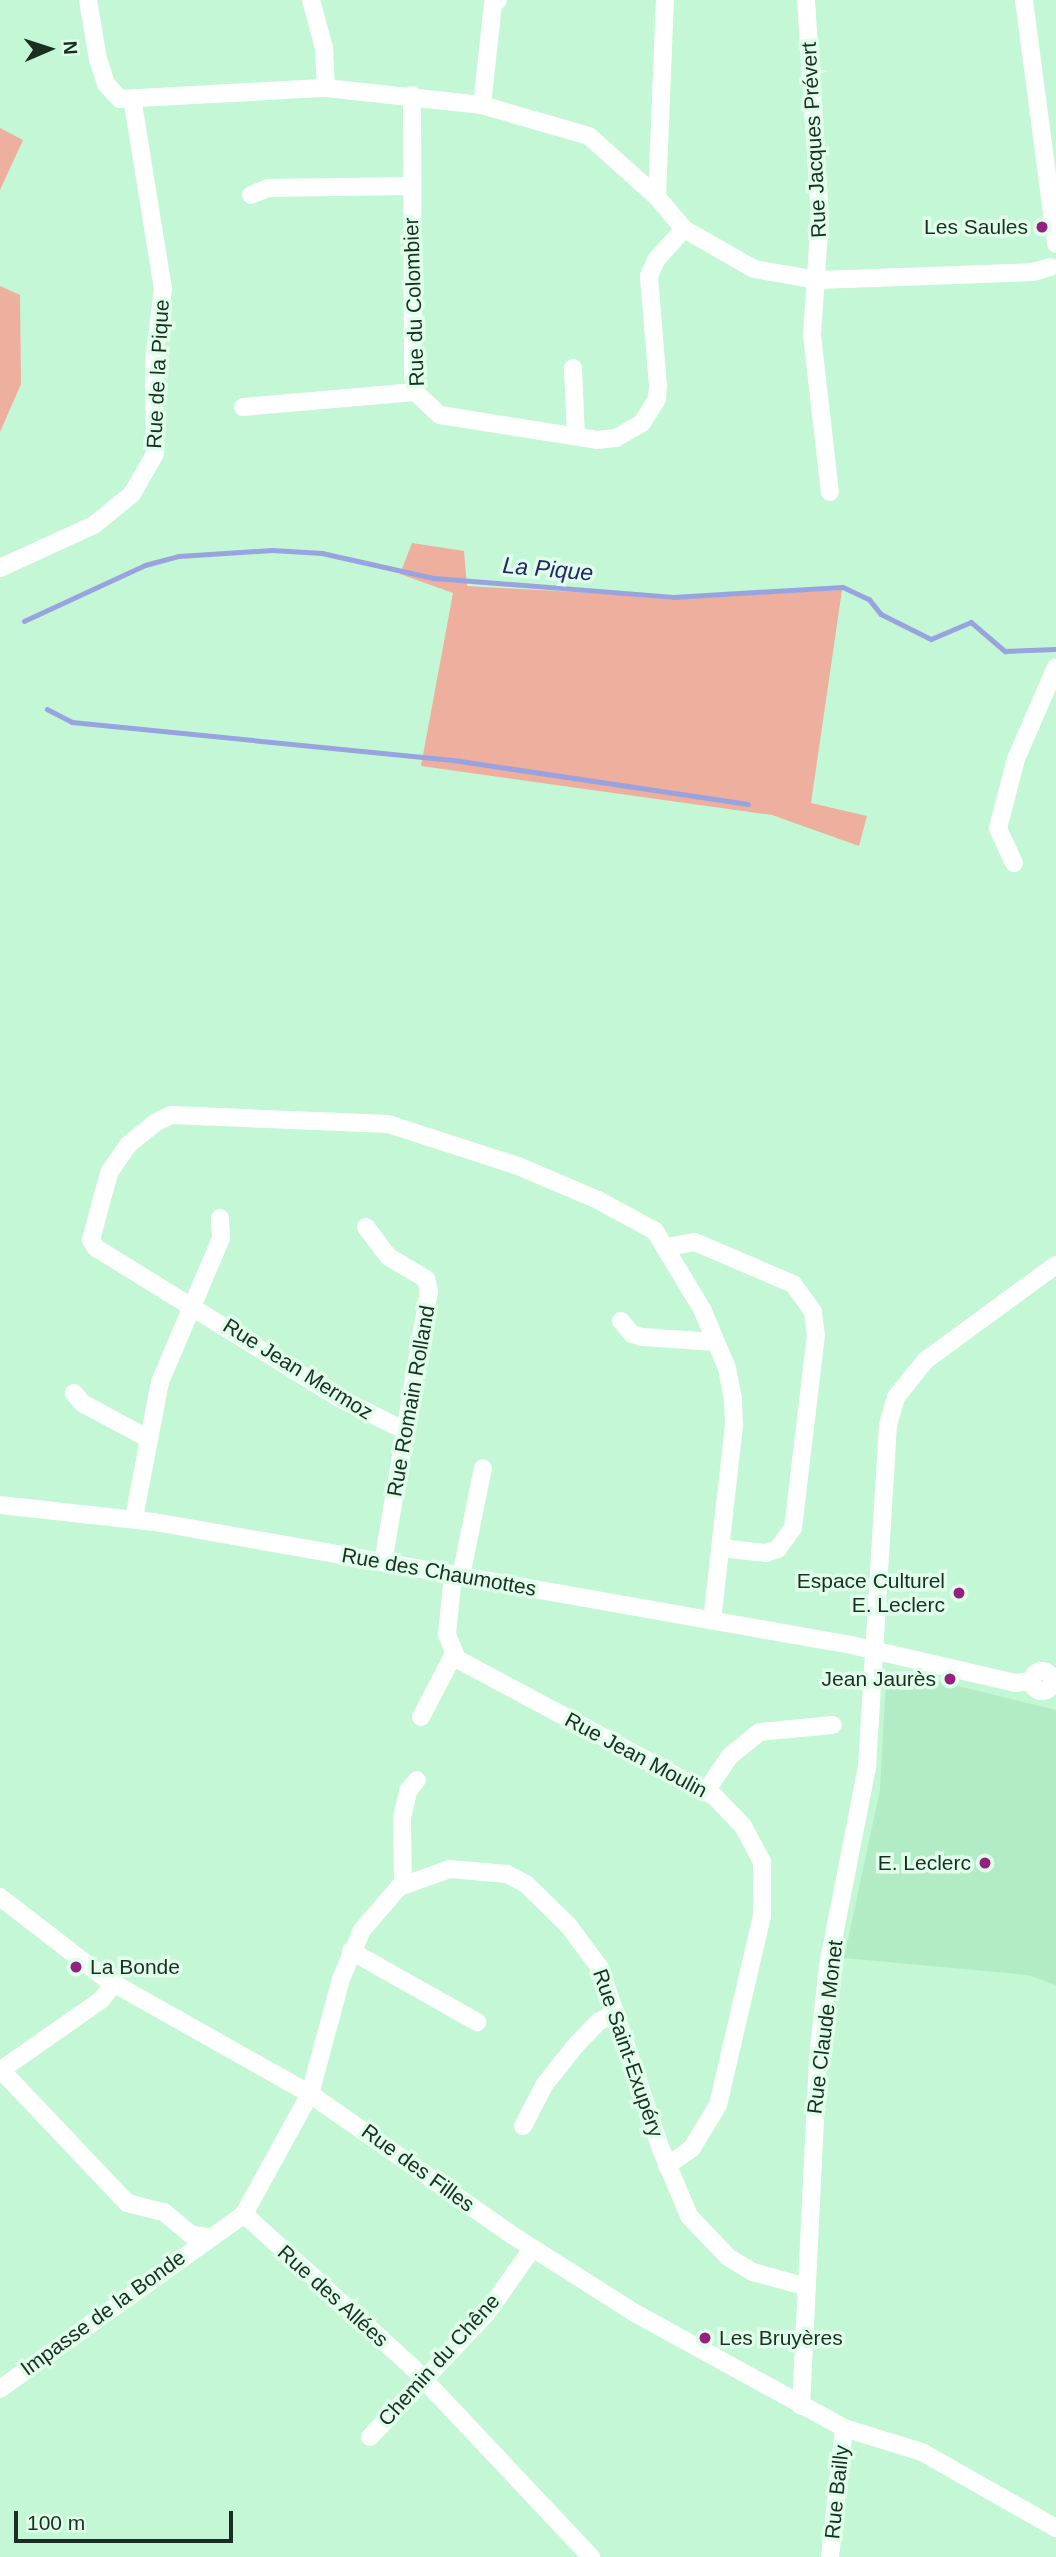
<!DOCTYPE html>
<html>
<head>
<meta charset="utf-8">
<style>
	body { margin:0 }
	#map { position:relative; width:1056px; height:2557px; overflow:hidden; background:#c3f7d5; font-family:Helvetica,sans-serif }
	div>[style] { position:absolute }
	.built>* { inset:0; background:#b1ecc6 }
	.green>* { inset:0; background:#eeaf9e }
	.stream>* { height:4.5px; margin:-2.25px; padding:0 2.25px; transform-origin:2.25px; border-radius:2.25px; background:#99a3e0 }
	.minor>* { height:18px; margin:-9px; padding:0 9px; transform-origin:9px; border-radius:9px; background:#fff }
	.minor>.ring { margin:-9px; padding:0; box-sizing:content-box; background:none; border:18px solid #fff; border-radius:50% }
	.dots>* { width:19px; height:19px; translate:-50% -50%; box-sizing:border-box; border:4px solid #e0ffea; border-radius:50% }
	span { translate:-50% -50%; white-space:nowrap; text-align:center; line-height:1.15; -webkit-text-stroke:7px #e0ffea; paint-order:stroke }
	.street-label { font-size:21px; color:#1a2f22 }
	.poi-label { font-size:21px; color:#1a2f22 }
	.right { translate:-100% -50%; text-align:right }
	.left { translate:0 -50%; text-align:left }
	.water-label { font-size:23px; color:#25266c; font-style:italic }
	.north { position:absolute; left:14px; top:14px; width:70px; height:70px; -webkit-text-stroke:5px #e0ffea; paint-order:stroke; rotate:87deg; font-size:19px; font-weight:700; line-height:28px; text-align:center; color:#1a2f22 }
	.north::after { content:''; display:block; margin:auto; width:24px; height:32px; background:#1a2f22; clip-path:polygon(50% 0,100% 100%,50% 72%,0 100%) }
	.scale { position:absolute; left:14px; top:2511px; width:219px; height:32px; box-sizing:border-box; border:4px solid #1a2f22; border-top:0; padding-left:9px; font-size:21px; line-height:24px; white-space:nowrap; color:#1a2f22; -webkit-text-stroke:5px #e0ffea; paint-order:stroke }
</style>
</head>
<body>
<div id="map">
	<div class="built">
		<div style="clip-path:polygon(901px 1672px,1056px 1710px,1056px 1985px,1028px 1975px,844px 1958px,880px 1790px,886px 1681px)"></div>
	</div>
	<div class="green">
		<div style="clip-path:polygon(0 128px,23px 140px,0 190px)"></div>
		<div style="clip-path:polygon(0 286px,20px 295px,21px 384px,0 432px)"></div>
		<div style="clip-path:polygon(412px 543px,464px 551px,467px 586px,680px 598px,842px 590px,811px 803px,867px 816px,859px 846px,772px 815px,421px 766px,453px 593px,400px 574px)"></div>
	</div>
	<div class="stream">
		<div style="left:24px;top:621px;width:133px;rotate:-24.8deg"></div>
		<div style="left:145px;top:565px;width:35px;rotate:-15deg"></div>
		<div style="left:179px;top:556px;width:93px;rotate:-3.7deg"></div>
		<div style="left:272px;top:550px;width:50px;rotate:3.4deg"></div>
		<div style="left:322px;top:553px;width:115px;rotate:12.6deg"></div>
		<div style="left:434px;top:578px;width:240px;rotate:4.5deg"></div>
		<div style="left:673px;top:597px;width:170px;rotate:-3.4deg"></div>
		<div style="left:843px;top:587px;width:29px;rotate:25deg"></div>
		<div style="left:869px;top:599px;width:19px;rotate:51deg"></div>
		<div style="left:881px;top:614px;width:56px;rotate:26.6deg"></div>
		<div style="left:931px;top:639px;width:43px;rotate:-23deg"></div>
		<div style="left:971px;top:622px;width:45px;rotate:40.5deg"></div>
		<div style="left:1005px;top:651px;width:51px;rotate:-2.2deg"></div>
		<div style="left:47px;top:709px;width:28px;rotate:27deg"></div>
		<div style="left:72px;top:722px;width:390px;rotate:5.7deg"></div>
		<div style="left:460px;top:761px;width:291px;rotate:8.5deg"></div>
	</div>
	<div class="minor">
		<div style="left:88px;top:0;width:60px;rotate:80.4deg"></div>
		<div style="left:98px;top:59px;width:26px;rotate:72deg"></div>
		<div style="left:106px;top:84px;width:21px;rotate:47deg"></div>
		<div style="left:120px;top:99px;width:206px;rotate:-3.1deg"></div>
		<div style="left:326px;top:88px;width:157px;rotate:6.2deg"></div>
		<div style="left:482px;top:105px;width:111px;rotate:16.2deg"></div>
		<div style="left:589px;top:136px;width:91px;rotate:41.9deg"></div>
		<div style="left:657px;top:197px;width:42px;rotate:49.8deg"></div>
		<div style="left:684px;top:229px;width:81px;rotate:29.7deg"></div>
		<div style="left:754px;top:269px;width:65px;rotate:9.8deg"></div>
		<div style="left:818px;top:280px;width:215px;rotate:-2.1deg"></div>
		<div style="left:1033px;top:272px;width:18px;rotate:-16deg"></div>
		<div style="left:311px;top:0;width:50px;rotate:74.8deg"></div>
		<div style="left:324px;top:48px;width:40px;rotate:87.1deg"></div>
		<div style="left:806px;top:0;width:217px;rotate:86.3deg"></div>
		<div style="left:820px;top:217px;width:118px;rotate:93.9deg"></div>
		<div style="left:812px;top:335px;width:158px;rotate:83.5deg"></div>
		<div style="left:1024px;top:0;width:246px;rotate:82.5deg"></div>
		<div style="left:412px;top:95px;width:279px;rotate:89.8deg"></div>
		<div style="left:413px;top:374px;width:18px;rotate:84deg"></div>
		<div style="left:415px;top:392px;width:34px;rotate:43deg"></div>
		<div style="left:440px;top:415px;width:159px;rotate:9deg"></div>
		<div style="left:597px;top:440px;width:19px;rotate:-6deg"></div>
		<div style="left:616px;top:438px;width:30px;rotate:-30deg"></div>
		<div style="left:642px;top:423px;width:28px;rotate:-58deg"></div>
		<div style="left:657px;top:399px;width:13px;rotate:-86deg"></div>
		<div style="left:658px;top:386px;width:110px;rotate:-94.7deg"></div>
		<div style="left:649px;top:276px;width:17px;rotate:-66deg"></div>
		<div style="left:656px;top:260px;width:42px;rotate:-47.9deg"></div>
		<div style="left:482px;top:105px;width:102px;rotate:-83.8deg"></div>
		<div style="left:493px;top:4px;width:6px;rotate:-39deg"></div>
		<div style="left:251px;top:195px;width:18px;rotate:-22deg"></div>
		<div style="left:268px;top:188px;width:143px;rotate:-0.8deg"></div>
		<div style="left:657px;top:197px;width:197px;rotate:-87.7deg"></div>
		<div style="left:573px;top:368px;width:68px;rotate:87.5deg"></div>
		<div style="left:243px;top:407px;width:173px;rotate:-5deg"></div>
		<div style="left:0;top:568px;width:103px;rotate:-24.6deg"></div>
		<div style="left:94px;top:525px;width:49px;rotate:-39.2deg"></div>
		<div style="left:132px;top:494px;width:46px;rotate:-60.1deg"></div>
		<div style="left:155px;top:454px;width:93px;rotate:-90.6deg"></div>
		<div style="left:154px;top:361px;width:73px;rotate:-82.9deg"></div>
		<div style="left:163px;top:289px;width:193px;rotate:-99.2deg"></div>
		<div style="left:1014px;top:863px;width:38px;rotate:-115deg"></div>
		<div style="left:998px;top:828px;width:71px;rotate:-75.4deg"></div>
		<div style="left:1016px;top:759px;width:100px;rotate:-66.5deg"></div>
		<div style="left:366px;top:1227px;width:38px;rotate:53deg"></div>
		<div style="left:389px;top:1257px;width:43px;rotate:30.7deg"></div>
		<div style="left:426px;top:1279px;width:12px;rotate:76deg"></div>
		<div style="left:429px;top:1291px;width:275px;rotate:99.6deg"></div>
		<div style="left:667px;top:1247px;width:28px;rotate:-10deg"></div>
		<div style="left:695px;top:1242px;width:107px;rotate:23.2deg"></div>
		<div style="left:793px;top:1284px;width:34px;rotate:54deg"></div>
		<div style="left:813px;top:1312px;width:23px;rotate:83deg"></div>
		<div style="left:816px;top:1335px;width:194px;rotate:96.8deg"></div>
		<div style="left:793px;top:1528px;width:26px;rotate:126deg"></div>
		<div style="left:778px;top:1549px;width:13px;rotate:162deg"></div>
		<div style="left:766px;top:1553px;width:45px;rotate:-173.7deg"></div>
		<div style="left:621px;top:1321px;width:17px;rotate:50deg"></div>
		<div style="left:632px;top:1334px;width:10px;rotate:17deg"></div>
		<div style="left:642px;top:1337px;width:74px;rotate:3.9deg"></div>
		<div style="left:74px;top:1393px;width:13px;rotate:51deg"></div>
		<div style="left:82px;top:1403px;width:76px;rotate:28.2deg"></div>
		<div style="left:406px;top:1431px;width:75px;rotate:-153.8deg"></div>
		<div style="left:339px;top:1398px;width:286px;rotate:-148.3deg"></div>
		<div style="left:96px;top:1248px;width:9px;rotate:-122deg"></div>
		<div style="left:91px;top:1240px;width:47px;rotate:-75.1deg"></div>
		<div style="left:103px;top:1195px;width:25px;rotate:-74deg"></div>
		<div style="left:110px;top:1171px;width:32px;rotate:-55deg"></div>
		<div style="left:128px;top:1145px;width:36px;rotate:-39deg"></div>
		<div style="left:156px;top:1122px;width:17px;rotate:-24deg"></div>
		<div style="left:172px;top:1115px;width:216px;rotate:2.4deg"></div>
		<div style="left:388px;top:1124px;width:137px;rotate:17.9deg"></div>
		<div style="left:518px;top:1166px;width:87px;rotate:23deg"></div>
		<div style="left:598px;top:1200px;width:65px;rotate:28.5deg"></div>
		<div style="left:655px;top:1231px;width:93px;rotate:59deg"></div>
		<div style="left:703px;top:1311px;width:62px;rotate:67.2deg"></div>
		<div style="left:727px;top:1368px;width:31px;rotate:79deg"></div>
		<div style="left:733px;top:1398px;width:27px;rotate:88deg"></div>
		<div style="left:734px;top:1425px;width:197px;rotate:96.4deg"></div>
		<div style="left:0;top:1505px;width:156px;rotate:6.3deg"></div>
		<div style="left:155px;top:1522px;width:707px;rotate:10.02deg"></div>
		<div style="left:851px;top:1645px;width:168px;rotate:13deg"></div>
		<div style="left:1015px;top:1683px;width:17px;rotate:-7deg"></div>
		<div style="left:134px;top:1518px;width:138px;rotate:-79.2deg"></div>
		<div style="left:160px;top:1382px;width:156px;rotate:-67deg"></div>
		<div style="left:221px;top:1238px;width:20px;rotate:-93deg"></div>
		<div style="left:453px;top:1574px;width:61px;rotate:95.6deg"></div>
		<div style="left:447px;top:1635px;width:26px;rotate:67deg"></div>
		<div style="left:457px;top:1659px;width:293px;rotate:28.1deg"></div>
		<div style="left:715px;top:1797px;width:40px;rotate:46deg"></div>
		<div style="left:743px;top:1826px;width:40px;rotate:62deg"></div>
		<div style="left:762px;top:1861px;width:55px;rotate:90deg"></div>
		<div style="left:762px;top:1916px;width:194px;rotate:103.1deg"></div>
		<div style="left:718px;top:2105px;width:50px;rotate:121.2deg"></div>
		<div style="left:692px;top:2148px;width:31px;rotate:144deg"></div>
		<div style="left:461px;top:1576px;width:110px;rotate:-78.5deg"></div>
		<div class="ring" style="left:1032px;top:1671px;width:2px;height:2px"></div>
		<div style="left:421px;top:1717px;width:71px;rotate:-62.4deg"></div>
		<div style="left:706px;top:1791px;width:42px;rotate:-55.6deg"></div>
		<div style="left:730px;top:1756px;width:38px;rotate:-39deg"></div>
		<div style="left:760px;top:1732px;width:73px;rotate:-5.5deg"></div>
		<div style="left:403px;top:1885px;width:67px;rotate:-90.9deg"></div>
		<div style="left:402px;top:1818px;width:28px;rotate:-77deg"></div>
		<div style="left:408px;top:1791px;width:14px;rotate:-51deg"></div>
		<div style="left:0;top:1897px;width:134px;rotate:37.7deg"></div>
		<div style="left:106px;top:1979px;width:234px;rotate:29.4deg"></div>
		<div style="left:310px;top:2094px;width:246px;rotate:34.9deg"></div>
		<div style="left:512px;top:2235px;width:146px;rotate:32.4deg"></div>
		<div style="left:635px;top:2313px;width:239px;rotate:28.8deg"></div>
		<div style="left:844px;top:2428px;width:82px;rotate:17.1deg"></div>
		<div style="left:922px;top:2452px;width:154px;rotate:29.6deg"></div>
		<div style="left:351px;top:1951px;width:145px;rotate:29.4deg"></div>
		<div style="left:114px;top:1984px;width:21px;rotate:129deg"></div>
		<div style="left:101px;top:2000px;width:122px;rotate:145deg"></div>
		<div style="left:1px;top:2070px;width:183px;rotate:46.5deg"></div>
		<div style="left:127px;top:2203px;width:38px;rotate:14deg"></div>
		<div style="left:164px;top:2212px;width:34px;rotate:40deg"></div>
		<div style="left:190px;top:2234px;width:17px;rotate:10deg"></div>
		<div style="left:523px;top:2126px;width:47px;rotate:-62.4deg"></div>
		<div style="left:545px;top:2084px;width:50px;rotate:-51.5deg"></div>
		<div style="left:576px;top:2045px;width:32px;rotate:-46deg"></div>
		<div style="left:598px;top:2022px;width:20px;rotate:-27deg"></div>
		<div style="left:244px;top:2214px;width:229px;rotate:42.3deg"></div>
		<div style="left:413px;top:2368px;width:260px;rotate:46.7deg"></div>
		<div style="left:0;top:2389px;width:300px;rotate:-35.6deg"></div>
		<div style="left:244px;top:2214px;width:137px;rotate:-61.2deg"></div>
		<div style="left:310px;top:2094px;width:119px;rotate:-74.9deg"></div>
		<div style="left:341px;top:1979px;width:53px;rotate:-66.8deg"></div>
		<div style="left:362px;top:1930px;width:57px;rotate:-49.3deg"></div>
		<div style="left:399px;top:1887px;width:54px;rotate:-19.4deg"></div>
		<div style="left:450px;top:1869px;width:57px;rotate:5deg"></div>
		<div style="left:507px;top:1874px;width:21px;rotate:28deg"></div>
		<div style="left:526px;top:1884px;width:59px;rotate:44.3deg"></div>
		<div style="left:568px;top:1925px;width:54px;rotate:53.3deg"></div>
		<div style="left:600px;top:1968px;width:191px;rotate:71.4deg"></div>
		<div style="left:661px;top:2149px;width:73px;rotate:67.3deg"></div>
		<div style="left:689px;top:2216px;width:57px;rotate:46.4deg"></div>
		<div style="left:728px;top:2257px;width:29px;rotate:31deg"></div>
		<div style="left:753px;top:2272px;width:53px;rotate:15.4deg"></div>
		<div style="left:801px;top:2406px;width:348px;rotate:-87.2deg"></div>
		<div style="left:818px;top:2058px;width:93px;rotate:-83.8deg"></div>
		<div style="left:828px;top:1966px;width:202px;rotate:-78.9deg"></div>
		<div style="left:867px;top:1768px;width:344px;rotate:-86.5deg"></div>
		<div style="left:888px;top:1425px;width:29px;rotate:-74deg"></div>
		<div style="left:896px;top:1397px;width:48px;rotate:-51deg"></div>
		<div style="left:926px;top:1360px;width:161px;rotate:-36.2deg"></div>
		<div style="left:370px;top:2437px;width:169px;rotate:-46.7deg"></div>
		<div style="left:486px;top:2314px;width:80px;rotate:-54.7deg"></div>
		<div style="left:830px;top:2557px;width:130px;rotate:-83.8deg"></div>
	</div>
	<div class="dots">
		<div style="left:1042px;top:227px;background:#942180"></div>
		<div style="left:959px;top:1593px;background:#942180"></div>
		<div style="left:950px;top:1679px;background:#942180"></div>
		<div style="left:985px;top:1863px;background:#942180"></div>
		<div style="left:76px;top:1967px;background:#942180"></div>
		<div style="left:705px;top:2338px;background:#942180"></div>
	</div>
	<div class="street-label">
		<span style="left:814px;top:140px;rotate:-93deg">Rue Jacques Prévert</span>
		<span style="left:414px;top:302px;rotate:-92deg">Rue du Colombier</span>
		<span style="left:158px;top:374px;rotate:-87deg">Rue de la Pique</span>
		<span style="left:298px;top:1369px;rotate:32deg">Rue Jean Mermoz</span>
		<span style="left:411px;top:1401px;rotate:-80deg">Rue Romain Rolland</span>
		<span style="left:439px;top:1572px;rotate:10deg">Rue des Chaumottes</span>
		<span style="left:636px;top:1755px;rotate:28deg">Rue Jean Moulin</span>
		<span style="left:825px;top:2027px;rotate:-83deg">Rue Claude Monet</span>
		<span style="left:628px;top:2053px;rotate:71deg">Rue Saint-Exupéry</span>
		<span style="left:418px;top:2168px;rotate:36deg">Rue des Filles</span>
		<span style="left:333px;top:2296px;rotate:42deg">Rue des Allées</span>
		<span style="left:103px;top:2313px;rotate:-36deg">Impasse de la Bonde</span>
		<span style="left:439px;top:2360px;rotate:-48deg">Chemin du Chêne</span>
		<span style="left:837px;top:2492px;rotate:-84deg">Rue Bailly</span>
	</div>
	<div class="poi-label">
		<span class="right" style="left:1028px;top:227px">Les Saules</span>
		<span class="right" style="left:945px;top:1593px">Espace Culturel<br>E. Leclerc</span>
		<span class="right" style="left:936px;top:1679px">Jean Jaurès</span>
		<span class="right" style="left:971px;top:1863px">E. Leclerc</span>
		<span class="left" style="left:90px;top:1967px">La Bonde</span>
		<span class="left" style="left:719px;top:2338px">Les Bruyères</span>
	</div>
	<div class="water-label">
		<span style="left:548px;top:569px;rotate:5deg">La Pique</span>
	</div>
	<div class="north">N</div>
	<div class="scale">100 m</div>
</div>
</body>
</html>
